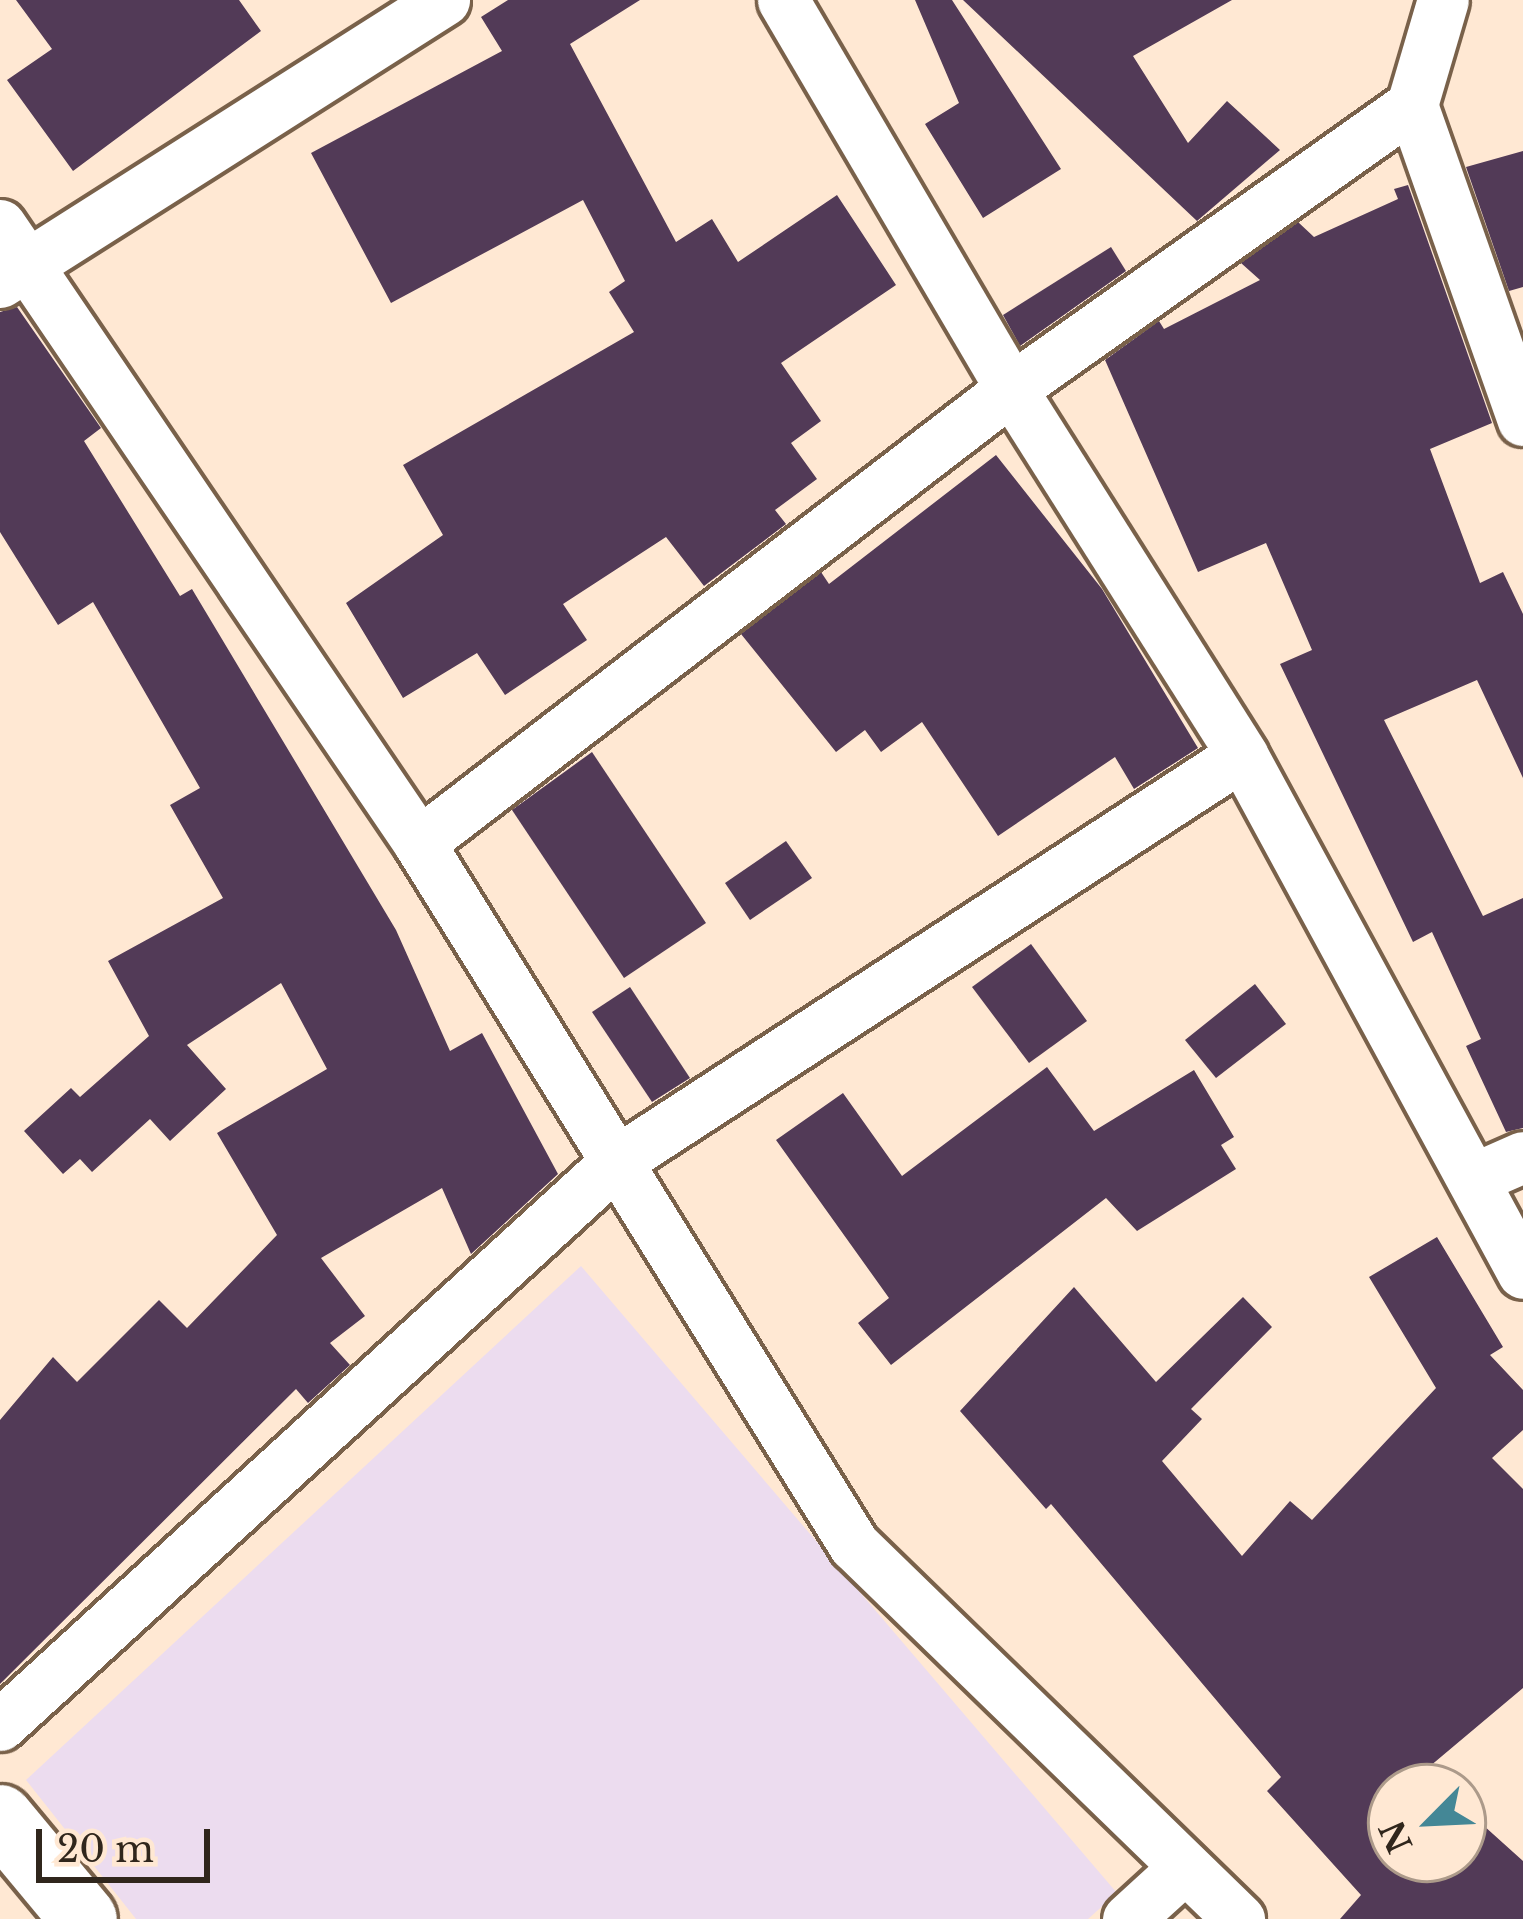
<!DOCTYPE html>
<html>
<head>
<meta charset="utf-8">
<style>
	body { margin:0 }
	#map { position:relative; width:1523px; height:1919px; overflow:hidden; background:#ffe8d3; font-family:"Libre Baskerville",serif }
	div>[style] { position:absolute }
	.commercial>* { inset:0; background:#ecdcef }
	.building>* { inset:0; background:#523a57 }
	.roads { filter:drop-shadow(3px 0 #79614a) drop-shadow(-3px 0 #79614a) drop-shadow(0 3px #79614a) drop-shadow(0 -3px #79614a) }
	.minor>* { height:51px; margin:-25.5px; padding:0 25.5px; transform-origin:25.5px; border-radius:25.5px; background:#fff }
	.tertiary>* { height:66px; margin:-33px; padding:0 33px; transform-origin:33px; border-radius:33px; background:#fff }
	span { translate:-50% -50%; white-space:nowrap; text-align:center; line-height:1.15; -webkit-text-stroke:12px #ffe8d3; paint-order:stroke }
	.north { position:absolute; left:1367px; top:1763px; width:120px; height:120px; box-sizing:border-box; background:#ffe8d3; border:3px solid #ac9a8a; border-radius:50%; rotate:246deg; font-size:33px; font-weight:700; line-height:48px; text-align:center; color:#30261c }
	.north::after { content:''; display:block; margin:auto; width:42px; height:54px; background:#448796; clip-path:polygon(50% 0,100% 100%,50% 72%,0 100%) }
	.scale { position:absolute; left:36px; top:1829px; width:174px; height:54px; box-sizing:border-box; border:6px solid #30261c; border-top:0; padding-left:15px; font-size:36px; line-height:42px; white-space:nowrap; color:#30261c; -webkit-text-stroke:9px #ffe8d3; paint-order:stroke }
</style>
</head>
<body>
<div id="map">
	<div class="commercial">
		<div style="clip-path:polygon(581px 1266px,1117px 1893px,1088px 1919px,136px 1919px,26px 1780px)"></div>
	</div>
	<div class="building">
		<div style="clip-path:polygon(16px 0,239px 0,261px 31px,73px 171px,7px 80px,52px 49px)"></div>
		<div style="clip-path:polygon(508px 0,640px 0,570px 44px,676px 242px,712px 219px,738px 262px,837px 195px,896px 285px,781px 363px,821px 421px,791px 443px,817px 479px,775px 510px,786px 524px,704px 586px,666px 537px,563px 604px,587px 640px,505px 695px,477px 653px,403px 698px,346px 603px,443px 535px,403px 465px,634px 332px,609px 292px,625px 281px,583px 200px,391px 303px,311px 153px,502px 51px,481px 17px)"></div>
		<div style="clip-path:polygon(915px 0,952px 0,1061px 169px,983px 218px,925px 124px,959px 103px)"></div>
		<div style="clip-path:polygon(963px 0,1232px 0,1133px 56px,1188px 143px,1227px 101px,1280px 150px,1197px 221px)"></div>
		<div style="clip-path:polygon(1523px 151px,1523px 287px,1509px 291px,1466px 167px)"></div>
		<div style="clip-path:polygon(1408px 185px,1492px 423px,1430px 449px,1480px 583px,1503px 572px,1523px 614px,1523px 778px,1477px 680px,1384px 720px,1483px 916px,1523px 898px,1523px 1128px,1506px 1132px,1466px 1046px,1481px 1039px,1432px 932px,1413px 942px,1280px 664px,1312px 650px,1266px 543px,1198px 572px,1105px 360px,1159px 321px,1164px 329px,1260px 280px,1241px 263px,1298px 222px,1314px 237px,1398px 199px,1394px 189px)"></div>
		<div style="clip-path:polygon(1111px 247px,1126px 271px,1020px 346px,1003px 315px)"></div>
		<div style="clip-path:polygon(17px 307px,101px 428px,84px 441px,180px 596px,192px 589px,396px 930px,450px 1051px,482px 1033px,558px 1174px,471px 1254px,442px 1188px,321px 1258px,365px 1316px,330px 1343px,350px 1365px,308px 1403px,296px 1389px,0 1684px,0 1420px,53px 1357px,77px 1382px,159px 1300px,187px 1328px,277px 1235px,217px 1133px,327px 1069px,281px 983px,187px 1045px,226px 1089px,170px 1141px,150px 1119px,92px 1172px,80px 1159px,63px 1174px,24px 1131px,71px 1088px,80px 1097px,149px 1036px,108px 961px,223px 898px,170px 805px,200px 788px,93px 602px,58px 625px,0 532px,0 312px)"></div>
		<div style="clip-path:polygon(996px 455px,1102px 589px,1198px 748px,1134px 789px,1115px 757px,998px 836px,922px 722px,881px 752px,865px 730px,836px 752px,741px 634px,821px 572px,829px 584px)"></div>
		<div style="clip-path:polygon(592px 752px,706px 923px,624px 978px,512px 810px)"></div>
		<div style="clip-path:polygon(786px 841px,812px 878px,750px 920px,725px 883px)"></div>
		<div style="clip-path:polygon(1031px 944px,1087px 1021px,1029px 1063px,972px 987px)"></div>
		<div style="clip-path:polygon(1255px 984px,1286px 1024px,1216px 1078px,1185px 1040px)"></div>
		<div style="clip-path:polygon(630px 987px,690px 1078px,652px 1102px,592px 1012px)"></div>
		<div style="clip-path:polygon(1047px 1067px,1094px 1131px,1194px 1070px,1234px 1137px,1221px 1145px,1236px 1169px,1137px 1231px,1106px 1198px,891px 1365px,858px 1323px,889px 1298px,776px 1140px,843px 1093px,902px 1176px)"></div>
		<div style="clip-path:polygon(1437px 1237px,1503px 1347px,1490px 1355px,1523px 1390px,1523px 1430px,1492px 1458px,1523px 1489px,1523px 1688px,1423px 1772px,1441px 1787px,1391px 1787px,1391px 1859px,1463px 1859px,1463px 1807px,1523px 1861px,1523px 1919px,1340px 1919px,1361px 1895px,1267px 1791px,1281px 1777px,1051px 1504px,1046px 1509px,960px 1411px,1074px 1287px,1156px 1382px,1243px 1297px,1272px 1327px,1191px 1409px,1202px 1419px,1162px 1461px,1242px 1556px,1290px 1501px,1312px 1520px,1436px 1388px,1369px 1277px)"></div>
	</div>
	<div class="roads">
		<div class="minor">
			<div style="left:783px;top:0;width:451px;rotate:59.6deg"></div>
			<div style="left:1011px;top:389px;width:433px;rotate:57.7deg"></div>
			<div style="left:1242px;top:755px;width:589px;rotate:61.52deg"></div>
			<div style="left:1412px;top:105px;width:334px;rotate:70.6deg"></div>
			<div style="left:0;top:225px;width:747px;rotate:55.86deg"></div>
			<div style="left:419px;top:843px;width:826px;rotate:58.22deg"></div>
			<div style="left:854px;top:1545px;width:537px;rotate:44.17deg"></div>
			<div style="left:0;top:282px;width:526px;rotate:-32.42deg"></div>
			<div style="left:419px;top:843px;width:746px;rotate:-37.48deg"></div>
			<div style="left:1011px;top:389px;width:491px;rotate:-35.3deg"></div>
			<div style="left:1412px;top:105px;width:109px;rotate:-73.6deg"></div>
			<div style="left:1475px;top:1178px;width:52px;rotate:-23.6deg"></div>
			<div style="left:0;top:1725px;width:836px;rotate:-42.43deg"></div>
			<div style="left:617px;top:1161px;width:745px;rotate:-33.01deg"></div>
			<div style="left:1128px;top:1919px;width:77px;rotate:-42.4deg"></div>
		</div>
		<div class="tertiary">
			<div style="left:0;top:1818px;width:131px;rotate:50.3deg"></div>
		</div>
	</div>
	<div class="north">N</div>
	<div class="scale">20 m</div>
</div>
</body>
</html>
